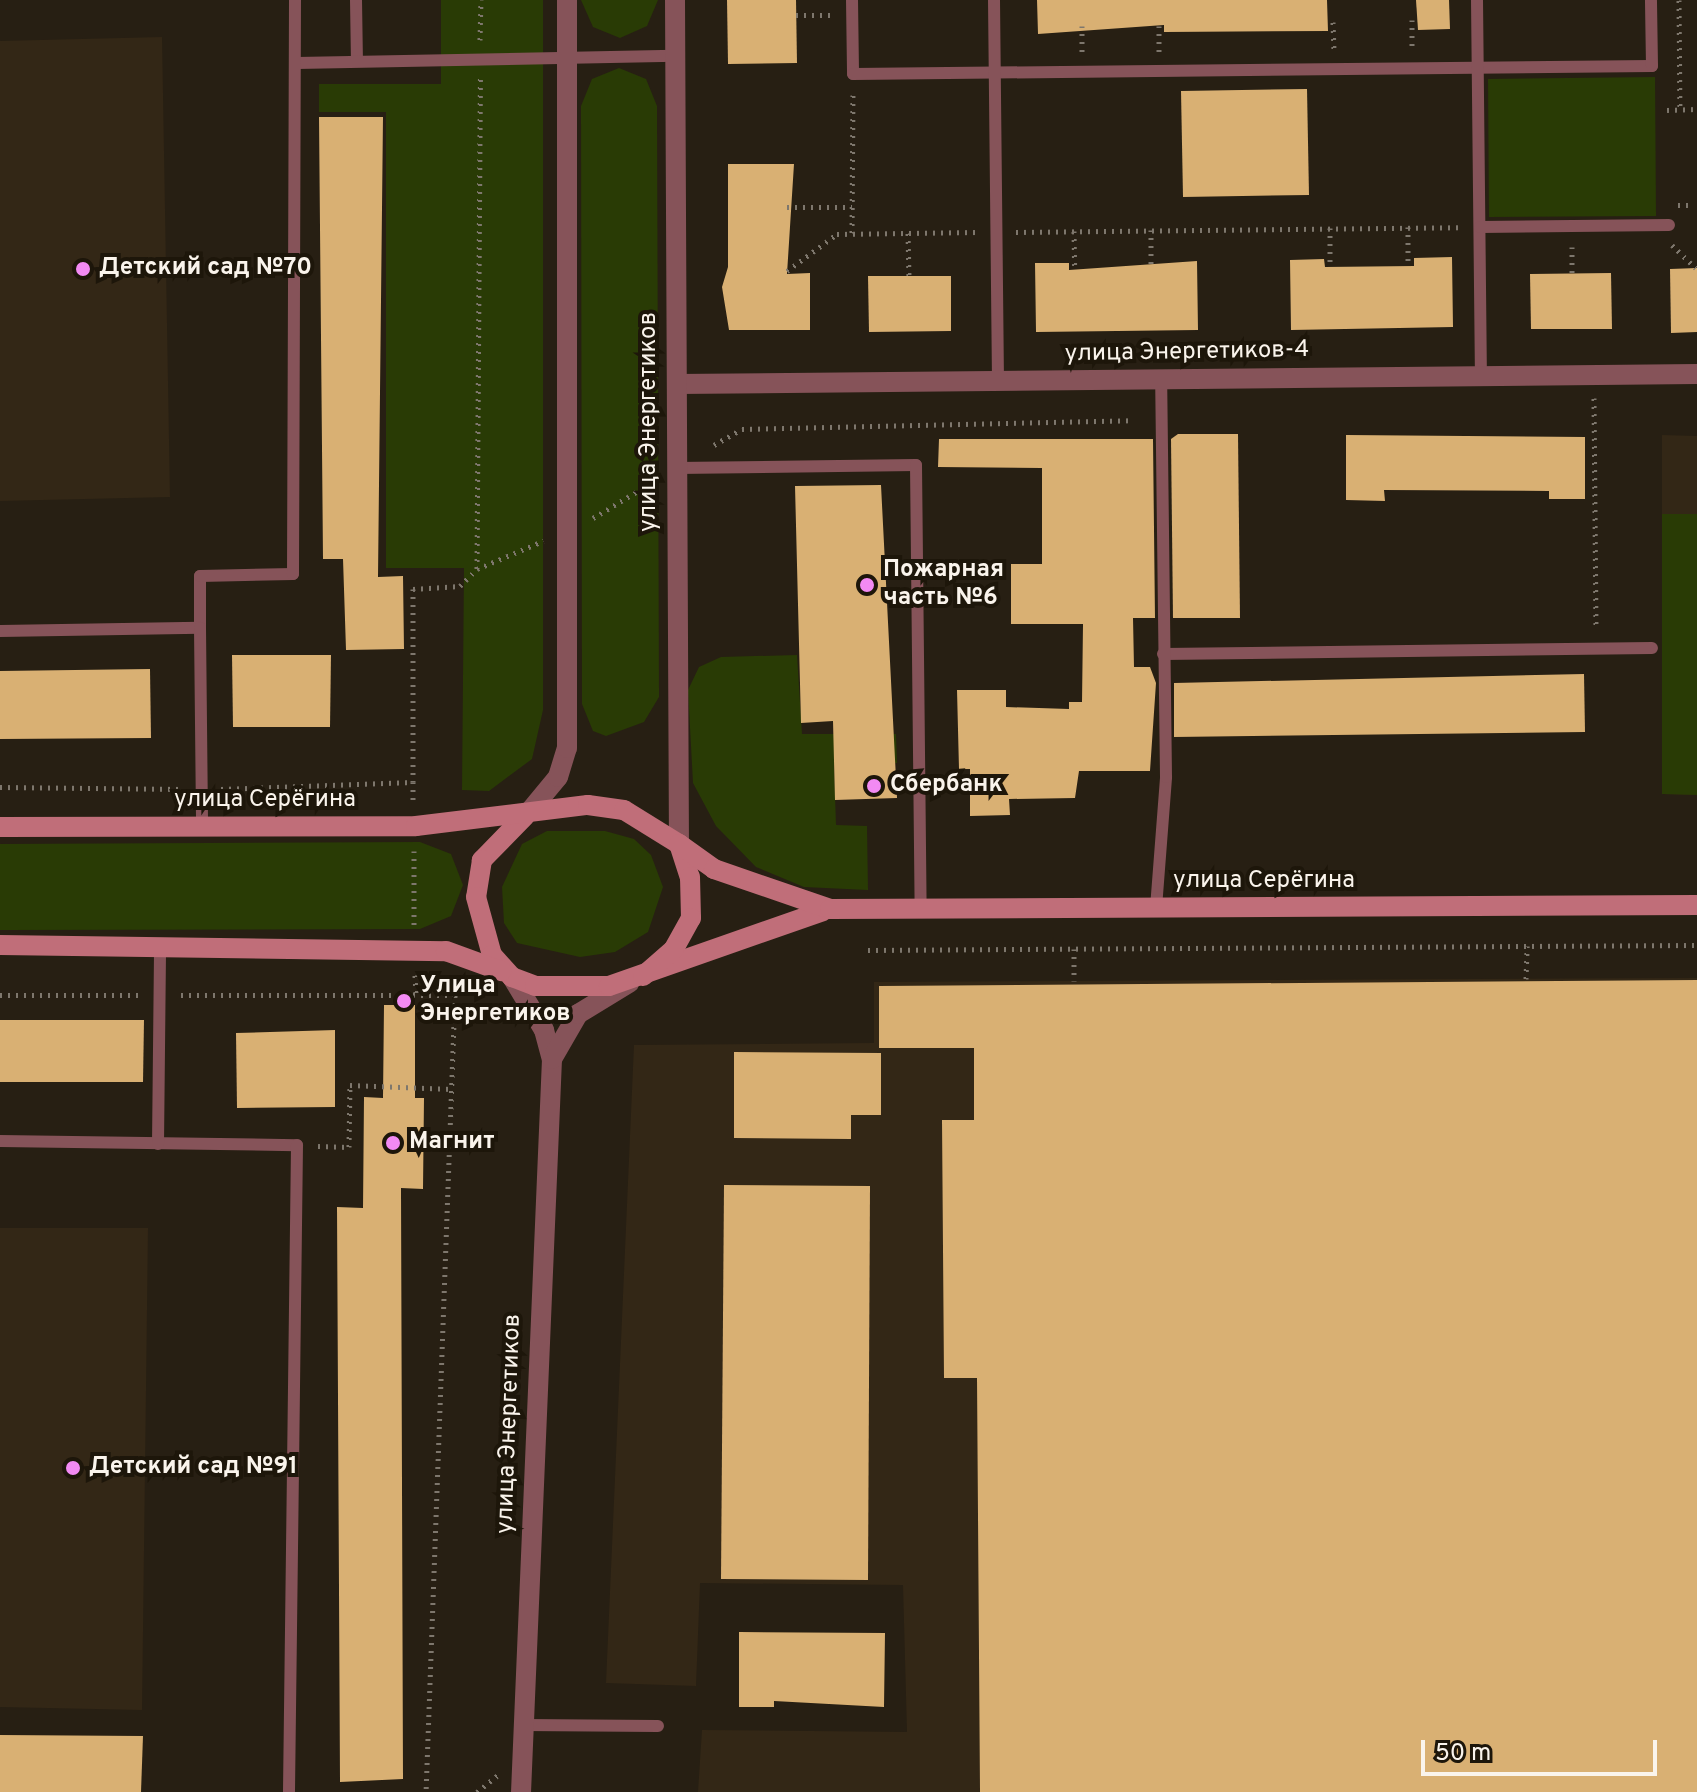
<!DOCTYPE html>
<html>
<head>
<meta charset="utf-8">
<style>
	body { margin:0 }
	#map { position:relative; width:1697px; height:1792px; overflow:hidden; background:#271f13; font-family:Overpass,sans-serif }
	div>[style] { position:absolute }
	.built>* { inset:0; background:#332716 }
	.green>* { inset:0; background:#293b05 }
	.building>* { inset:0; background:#d9b073 }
	.path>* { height:5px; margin-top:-2.5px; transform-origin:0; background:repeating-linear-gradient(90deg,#7e776d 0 2px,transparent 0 8px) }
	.service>* { height:12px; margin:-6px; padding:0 6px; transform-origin:6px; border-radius:6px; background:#865359 }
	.minor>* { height:20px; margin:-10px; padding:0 10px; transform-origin:10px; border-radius:10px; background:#865359 }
	.tertiary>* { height:20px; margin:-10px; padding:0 10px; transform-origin:10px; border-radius:10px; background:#865359 }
	.secondary>* { height:20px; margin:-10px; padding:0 10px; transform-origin:10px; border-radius:10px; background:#c06e79 }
	.dots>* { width:22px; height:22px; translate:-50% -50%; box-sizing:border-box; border:4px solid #1d160a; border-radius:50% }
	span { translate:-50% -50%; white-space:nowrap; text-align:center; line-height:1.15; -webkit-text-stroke:8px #1d160a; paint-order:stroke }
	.poi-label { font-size:24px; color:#faf4ec; font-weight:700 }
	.left { translate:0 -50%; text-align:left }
	.street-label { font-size:24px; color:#faf4ec }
	.scale { position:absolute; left:1421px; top:1740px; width:236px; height:36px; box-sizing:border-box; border:4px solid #faf4ec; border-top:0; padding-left:10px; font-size:24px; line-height:28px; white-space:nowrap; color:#faf4ec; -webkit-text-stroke:6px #1d160a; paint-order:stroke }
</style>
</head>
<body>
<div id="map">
	<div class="built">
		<div style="clip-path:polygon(162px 37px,170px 497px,0 501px,0 41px)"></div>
		<div style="clip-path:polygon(1662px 435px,1697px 436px,1697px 795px,1662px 794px)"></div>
		<div style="clip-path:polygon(1697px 978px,1697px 1792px,698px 1792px,702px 1730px,907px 1732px,903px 1585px,700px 1583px,696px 1686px,606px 1683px,634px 1045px,874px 1043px,874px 982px)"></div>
		<div style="clip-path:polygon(0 1228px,148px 1228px,142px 1710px,0 1707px)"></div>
	</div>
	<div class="green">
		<div style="clip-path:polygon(441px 0,543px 0,543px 710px,532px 759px,489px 791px,462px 790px,464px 568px,386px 568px,386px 112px,319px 112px,319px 84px,441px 84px)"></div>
		<div style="clip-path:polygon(581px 0,658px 0,647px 26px,620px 38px,593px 27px)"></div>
		<div style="clip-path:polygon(619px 68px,646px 79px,657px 106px,659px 697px,644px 722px,606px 736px,593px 731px,582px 704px,581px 106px,592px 79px)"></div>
		<div style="clip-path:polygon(1655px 77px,1656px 216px,1489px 217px,1488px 79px)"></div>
		<div style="clip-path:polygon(1662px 514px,1697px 514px,1697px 795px,1662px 794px)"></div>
		<div style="clip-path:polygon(797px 655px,802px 734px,896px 734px,897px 763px,834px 765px,836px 825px,867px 826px,868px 890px,804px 887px,756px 867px,716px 826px,693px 783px,688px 690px,699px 667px,721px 657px)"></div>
		<div style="clip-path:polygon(547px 831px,605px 831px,634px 839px,651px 855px,663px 887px,648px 932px,615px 952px,580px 957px,517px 943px,504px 923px,502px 887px,522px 844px)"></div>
		<div style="clip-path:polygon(420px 842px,451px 854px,463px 885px,451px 916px,420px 929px,0 930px,0 844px)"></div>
	</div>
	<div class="building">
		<div style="clip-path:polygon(727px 0,796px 0,797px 63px,728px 64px)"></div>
		<div style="clip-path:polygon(1037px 0,1327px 0,1328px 31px,1164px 32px,1164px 25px,1038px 34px)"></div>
		<div style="clip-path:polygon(1416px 0,1449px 0,1450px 29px,1418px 30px)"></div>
		<div style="clip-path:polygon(1307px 89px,1309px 195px,1183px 197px,1181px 91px)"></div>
		<div style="clip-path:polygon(319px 117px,383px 117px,378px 577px,403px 576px,404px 649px,346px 650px,343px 559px,323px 559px)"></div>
		<div style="clip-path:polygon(728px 164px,794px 164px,787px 274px,810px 273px,810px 330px,729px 330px,722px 287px,728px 267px)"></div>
		<div style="clip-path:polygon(1452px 257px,1453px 327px,1291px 330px,1290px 260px,1324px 259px,1325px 267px,1414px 266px,1414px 258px)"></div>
		<div style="clip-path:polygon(1197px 261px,1198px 330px,1036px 332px,1035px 263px,1069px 263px,1069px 270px)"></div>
		<div style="clip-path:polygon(1697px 268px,1697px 332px,1671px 333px,1670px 269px)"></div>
		<div style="clip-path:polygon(1611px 273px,1612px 329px,1531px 329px,1530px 274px)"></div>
		<div style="clip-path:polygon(868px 276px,951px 276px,951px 331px,869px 332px)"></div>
		<div style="clip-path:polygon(1178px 434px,1238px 434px,1240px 618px,1173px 618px,1171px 439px)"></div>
		<div style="clip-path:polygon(1346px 435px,1585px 437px,1585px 499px,1549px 499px,1549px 491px,1384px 490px,1385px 501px,1346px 500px)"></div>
		<div style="clip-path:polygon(939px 439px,1153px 439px,1155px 618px,1133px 618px,1134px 667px,1150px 667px,1156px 683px,1150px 771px,1079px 771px,1075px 798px,1009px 799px,1010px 815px,970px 816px,970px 769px,959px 769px,957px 690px,1006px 690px,1006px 707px,1069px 709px,1069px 702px,1082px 702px,1083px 624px,1011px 624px,1011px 564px,1042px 564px,1042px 468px,938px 467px)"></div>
		<div style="clip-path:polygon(881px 485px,897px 798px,835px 800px,833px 721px,801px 723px,795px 486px)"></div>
		<div style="clip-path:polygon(232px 655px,331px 655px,330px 727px,233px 727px)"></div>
		<div style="clip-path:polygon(150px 669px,151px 738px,0 739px,0 671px)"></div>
		<div style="clip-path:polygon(1584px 674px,1585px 732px,1174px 737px,1174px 683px)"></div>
		<div style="clip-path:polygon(1697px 980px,1697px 1792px,980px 1792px,977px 1378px,944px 1378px,942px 1120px,974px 1120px,974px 1048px,879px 1048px,879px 986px)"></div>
		<div style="clip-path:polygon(384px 1005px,415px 1005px,415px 1098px,424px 1098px,423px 1189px,401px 1188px,403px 1779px,340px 1782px,337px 1207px,363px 1208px,364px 1097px,383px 1098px)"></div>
		<div style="clip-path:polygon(0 1020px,144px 1020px,143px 1082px,0 1082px)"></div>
		<div style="clip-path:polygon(335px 1030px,335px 1107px,237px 1108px,236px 1033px)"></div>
		<div style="clip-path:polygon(734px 1052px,881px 1053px,881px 1115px,851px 1115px,851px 1139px,734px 1138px)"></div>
		<div style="clip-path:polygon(724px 1185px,870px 1186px,868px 1580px,721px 1579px)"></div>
		<div style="clip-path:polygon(739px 1632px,885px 1633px,884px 1707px,774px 1701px,774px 1707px,739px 1707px)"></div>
		<div style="clip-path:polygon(0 1735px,143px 1736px,141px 1792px,0 1792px)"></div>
	</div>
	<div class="path">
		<div style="left:1679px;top:0;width:110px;rotate:89.5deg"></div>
		<div style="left:796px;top:15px;width:35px"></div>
		<div style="left:1412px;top:20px;width:27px;rotate:90deg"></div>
		<div style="left:1333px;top:22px;width:27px;rotate:88deg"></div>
		<div style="left:1082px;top:26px;width:27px;rotate:90deg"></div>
		<div style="left:1159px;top:26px;width:27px;rotate:90deg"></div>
		<div style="left:480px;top:40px;width:40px;rotate:-88.6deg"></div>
		<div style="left:1667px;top:110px;width:30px;rotate:-2deg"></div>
		<div style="left:1678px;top:205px;width:16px"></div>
		<div style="left:787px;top:207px;width:65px"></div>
		<div style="left:1408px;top:227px;width:39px;rotate:90deg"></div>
		<div style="left:1330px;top:228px;width:39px;rotate:90deg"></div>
		<div style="left:1151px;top:230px;width:39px;rotate:90deg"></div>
		<div style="left:1074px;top:231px;width:39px;rotate:89deg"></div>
		<div style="left:1016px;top:232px;width:445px;rotate:-0.6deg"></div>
		<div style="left:852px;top:233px;width:138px;rotate:-89.6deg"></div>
		<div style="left:908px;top:233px;width:43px;rotate:88.7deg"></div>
		<div style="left:1672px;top:245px;width:33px;rotate:44deg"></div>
		<div style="left:1572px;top:247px;width:27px;rotate:90deg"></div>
		<div style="left:787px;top:271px;width:62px;rotate:-36.5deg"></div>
		<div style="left:837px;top:234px;width:141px;rotate:-0.8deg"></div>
		<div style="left:1594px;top:398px;width:230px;rotate:89.5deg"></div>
		<div style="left:714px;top:445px;width:32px;rotate:-30deg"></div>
		<div style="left:742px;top:429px;width:391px;rotate:-1.3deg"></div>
		<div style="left:593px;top:518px;width:70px;rotate:-31deg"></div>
		<div style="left:477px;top:569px;width:491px;rotate:-89.6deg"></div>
		<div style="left:413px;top:782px;width:19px;rotate:90deg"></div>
		<div style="left:0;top:787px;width:183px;rotate:0.6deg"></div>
		<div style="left:221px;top:789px;width:192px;rotate:-2.1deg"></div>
		<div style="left:413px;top:782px;width:193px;rotate:-90deg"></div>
		<div style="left:413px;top:589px;width:47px;rotate:-3.7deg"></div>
		<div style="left:460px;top:586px;width:24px;rotate:-45deg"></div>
		<div style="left:477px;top:569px;width:72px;rotate:-23deg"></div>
		<div style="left:414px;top:851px;width:74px;rotate:90deg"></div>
		<div style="left:1074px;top:949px;width:32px;rotate:90deg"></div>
		<div style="left:868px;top:950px;width:829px;rotate:-0.35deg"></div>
		<div style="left:415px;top:975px;width:20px;rotate:87deg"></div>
		<div style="left:1526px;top:979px;width:33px;rotate:-88deg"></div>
		<div style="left:0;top:995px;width:139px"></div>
		<div style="left:181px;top:995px;width:274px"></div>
		<div style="left:455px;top:995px;width:798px;rotate:92.08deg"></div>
		<div style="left:318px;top:1146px;width:31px;rotate:2deg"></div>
		<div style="left:349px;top:1147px;width:62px;rotate:-89.1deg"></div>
		<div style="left:350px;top:1085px;width:102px;rotate:2.2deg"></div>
		<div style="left:477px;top:1792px;width:27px;rotate:-39deg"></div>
	</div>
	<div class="service">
		<div style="left:356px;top:0;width:61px;rotate:89.1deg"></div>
		<div style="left:852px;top:0;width:74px;rotate:89.2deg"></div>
		<div style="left:853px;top:74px;width:799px;rotate:-0.57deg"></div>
		<div style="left:1652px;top:66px;width:66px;rotate:-90.9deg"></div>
		<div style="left:994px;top:0;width:381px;rotate:89.4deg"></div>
		<div style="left:1477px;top:0;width:376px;rotate:89.4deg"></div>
		<div style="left:297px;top:63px;width:378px;rotate:-1.1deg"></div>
		<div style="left:1480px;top:227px;width:189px;rotate:-0.6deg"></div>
		<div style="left:676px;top:468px;width:240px;rotate:-0.7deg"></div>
		<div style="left:916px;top:465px;width:444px;rotate:89.4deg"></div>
		<div style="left:200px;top:628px;width:52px;rotate:-90deg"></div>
		<div style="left:200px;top:576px;width:93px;rotate:-1.2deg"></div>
		<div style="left:293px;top:574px;width:574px;rotate:-89.8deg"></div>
		<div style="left:0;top:631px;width:200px;rotate:-0.9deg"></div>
		<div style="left:200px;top:628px;width:200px;rotate:89.4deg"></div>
		<div style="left:1163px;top:654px;width:489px;rotate:-0.7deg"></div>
		<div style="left:1156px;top:908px;width:131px;rotate:-85.6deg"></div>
		<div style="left:1166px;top:777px;width:398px;rotate:-90.7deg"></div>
		<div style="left:0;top:1141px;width:297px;rotate:0.8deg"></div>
		<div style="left:297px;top:1145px;width:647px;rotate:90.71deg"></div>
		<div style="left:158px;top:1144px;width:200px;rotate:-89.4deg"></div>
		<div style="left:523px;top:1725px;width:135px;rotate:0.4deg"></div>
	</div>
	<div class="minor">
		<div style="left:677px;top:384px;width:1020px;rotate:-0.56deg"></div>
	</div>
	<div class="tertiary">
		<div style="left:675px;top:0;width:844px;rotate:89.73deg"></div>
		<div style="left:529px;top:812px;width:45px;rotate:-50.4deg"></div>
		<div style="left:558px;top:777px;width:30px;rotate:-73deg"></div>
		<div style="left:567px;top:748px;width:748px;rotate:-90deg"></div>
		<div style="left:512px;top:977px;width:62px;rotate:58.9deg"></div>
		<div style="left:544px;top:1030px;width:30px;rotate:75deg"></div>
		<div style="left:552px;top:1059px;width:734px;rotate:92.42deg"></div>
		<div style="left:552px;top:1059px;width:52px;rotate:-60deg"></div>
		<div style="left:578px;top:1014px;width:60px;rotate:-31.3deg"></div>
	</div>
	<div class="secondary">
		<div style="left:525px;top:816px;width:62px;rotate:134.3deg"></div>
		<div style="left:482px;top:860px;width:37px;rotate:99deg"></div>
		<div style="left:476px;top:897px;width:60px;rotate:74.6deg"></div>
		<div style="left:492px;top:955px;width:30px;rotate:48deg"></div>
		<div style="left:512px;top:977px;width:25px;rotate:21deg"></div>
		<div style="left:535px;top:986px;width:74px"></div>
		<div style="left:609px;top:986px;width:227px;rotate:-19.3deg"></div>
		<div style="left:0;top:827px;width:416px;rotate:-0.1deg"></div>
		<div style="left:416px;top:826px;width:173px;rotate:-7deg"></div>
		<div style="left:588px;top:805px;width:36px;rotate:8deg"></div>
		<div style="left:624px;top:810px;width:65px;rotate:31.7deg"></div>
		<div style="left:679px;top:844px;width:35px;rotate:72deg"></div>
		<div style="left:690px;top:877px;width:41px;rotate:88.6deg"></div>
		<div style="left:691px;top:918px;width:35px;rotate:119deg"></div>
		<div style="left:674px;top:949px;width:41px;rotate:138.9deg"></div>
		<div style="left:679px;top:844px;width:43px;rotate:35.5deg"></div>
		<div style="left:714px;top:869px;width:123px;rotate:19deg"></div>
		<div style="left:830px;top:909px;width:867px;rotate:-0.26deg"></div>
		<div style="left:0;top:945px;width:446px;rotate:0.8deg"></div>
		<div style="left:446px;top:951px;width:59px;rotate:20deg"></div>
	</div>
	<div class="dots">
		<div style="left:83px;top:269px;background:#f28af3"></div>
		<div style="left:867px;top:585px;background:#f28af3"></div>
		<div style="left:874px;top:786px;background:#f28af3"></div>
		<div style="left:404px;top:1001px;background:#f28af3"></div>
		<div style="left:393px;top:1143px;background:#f28af3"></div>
		<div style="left:73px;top:1468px;background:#f28af3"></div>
	</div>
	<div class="poi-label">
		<span class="left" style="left:99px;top:269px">Детский сад №70</span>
		<span class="left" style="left:883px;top:585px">Пожарная<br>часть №6</span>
		<span class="left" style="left:890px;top:786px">Сбербанк</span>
		<span class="left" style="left:420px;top:1001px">Улица<br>Энергетиков</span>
		<span class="left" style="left:409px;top:1143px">Магнит</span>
		<span class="left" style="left:89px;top:1468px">Детский сад №91</span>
	</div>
	<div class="street-label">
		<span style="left:1187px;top:353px;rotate:-1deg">улица Энергетиков-4</span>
		<span style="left:650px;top:422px;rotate:-90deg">улица Энергетиков</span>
		<span style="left:265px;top:801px">улица Серёгина</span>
		<span style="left:1264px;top:882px">улица Серёгина</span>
		<span style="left:510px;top:1424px;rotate:-88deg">улица Энергетиков</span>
	</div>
	<div class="scale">50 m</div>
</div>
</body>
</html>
